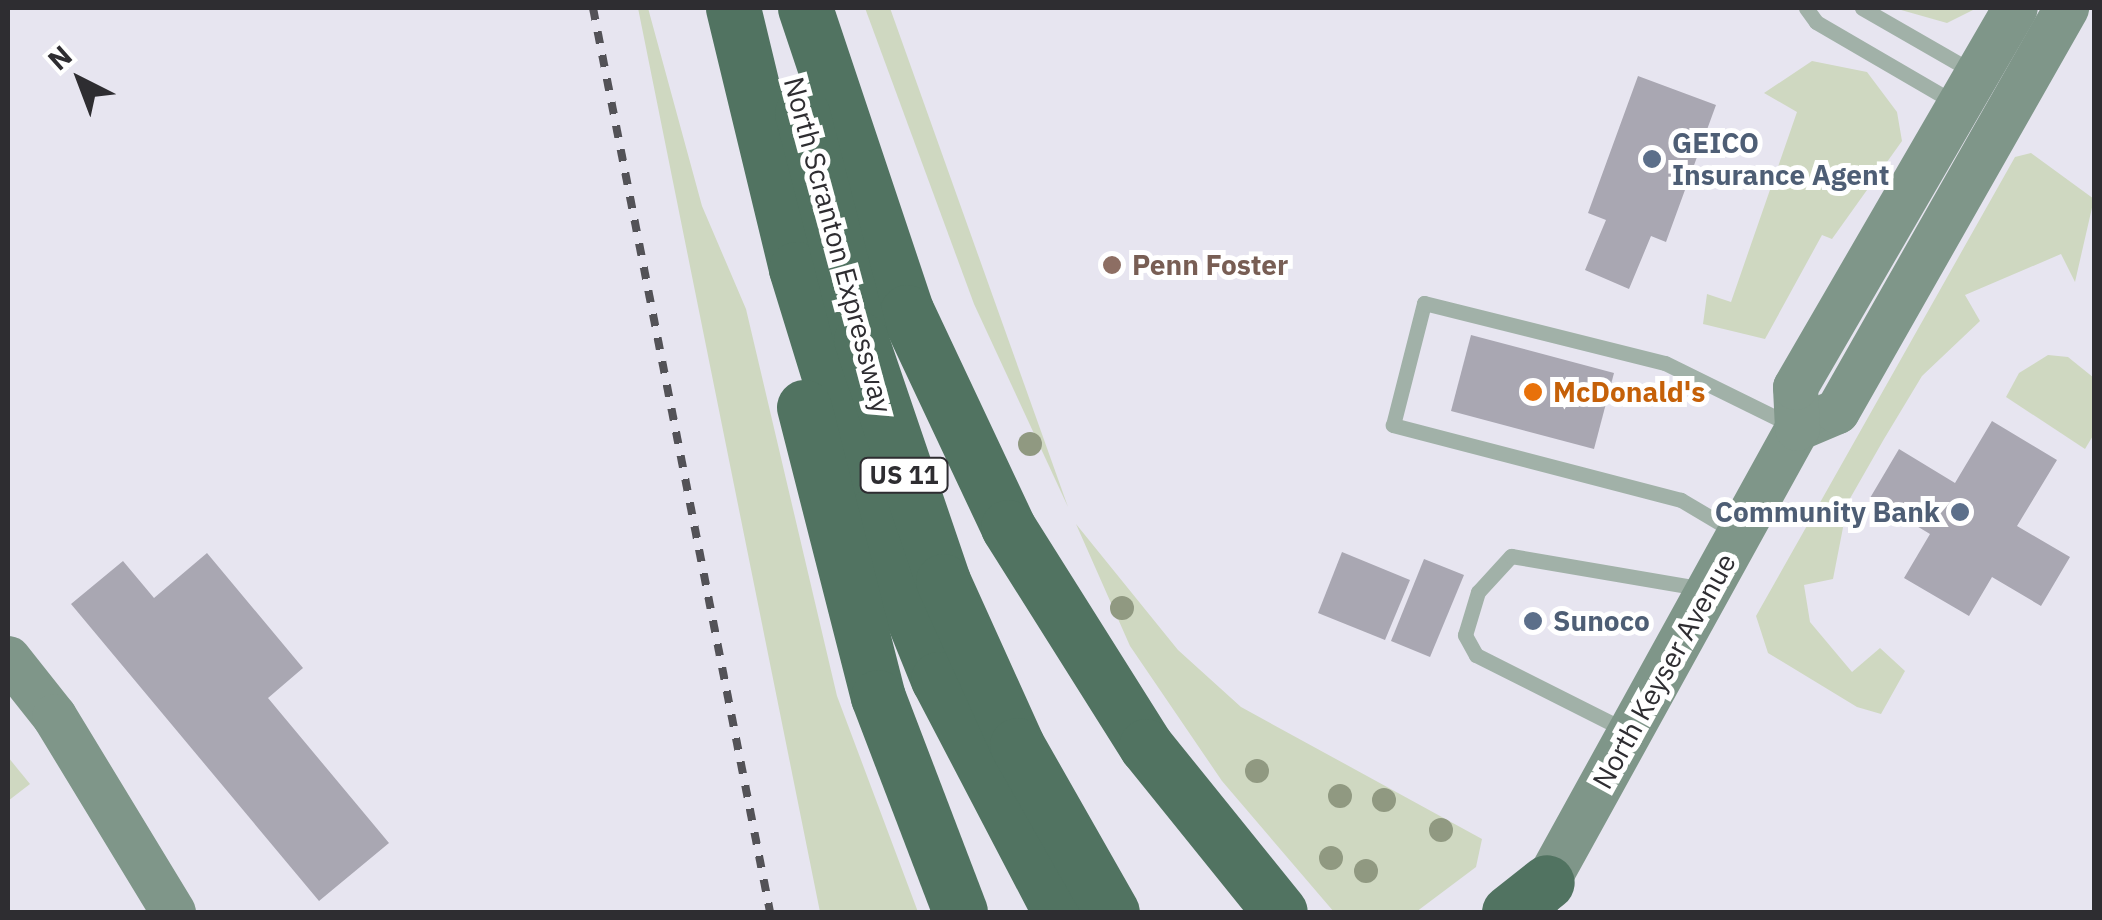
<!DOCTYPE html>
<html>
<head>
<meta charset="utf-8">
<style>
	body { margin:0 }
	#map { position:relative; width:2102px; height:920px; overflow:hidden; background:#e7e5f0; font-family:"IBM Plex Sans",sans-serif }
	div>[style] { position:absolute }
	.green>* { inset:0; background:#cfd8c1 }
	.building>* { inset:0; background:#a9a7b2 }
	.lane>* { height:15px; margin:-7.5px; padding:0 7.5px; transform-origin:7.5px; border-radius:7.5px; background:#a1b1a8 }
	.secondary>* { height:45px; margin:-22.5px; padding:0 22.5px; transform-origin:22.5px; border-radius:22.5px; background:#7f9689 }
	.highway>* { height:55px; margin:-27.5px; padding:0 27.5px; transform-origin:27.5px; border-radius:27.5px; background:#517361 }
	.rail>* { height:8px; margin-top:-4px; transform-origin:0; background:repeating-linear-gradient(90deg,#535257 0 12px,transparent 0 24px) }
	.trees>* { width:24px; height:24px; margin:-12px; border-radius:50%; background:#909981 }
	.dots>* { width:28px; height:28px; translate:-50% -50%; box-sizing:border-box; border:5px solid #fff; border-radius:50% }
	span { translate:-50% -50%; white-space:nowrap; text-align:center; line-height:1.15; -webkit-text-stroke:10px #fff; paint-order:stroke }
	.shield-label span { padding:2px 8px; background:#fff; border:2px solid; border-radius:8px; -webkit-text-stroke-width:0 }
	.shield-label { font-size:25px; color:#2e2d31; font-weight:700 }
	.service-label { font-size:28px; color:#4e5e75; font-weight:700 }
	.left { translate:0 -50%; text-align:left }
	.right { translate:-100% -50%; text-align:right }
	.street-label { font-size:28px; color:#2e2d31 }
	.education-label { font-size:28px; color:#785e54; font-weight:700 }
	.food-label { font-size:28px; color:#c56008; font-weight:700 }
	.frame { position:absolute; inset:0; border:10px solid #2e2d31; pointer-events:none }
	.north { position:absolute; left:30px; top:30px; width:100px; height:100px; -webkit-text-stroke:8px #fff; paint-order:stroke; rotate:318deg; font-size:28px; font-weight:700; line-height:40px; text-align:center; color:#2e2d31 }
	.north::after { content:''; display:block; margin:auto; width:35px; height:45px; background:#2e2d31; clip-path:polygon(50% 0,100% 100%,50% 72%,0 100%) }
</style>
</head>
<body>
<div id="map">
	<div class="green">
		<div style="clip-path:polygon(638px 8px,648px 8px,702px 206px,746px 309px,837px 696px,918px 912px,820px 912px)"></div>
		<div style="clip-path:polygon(865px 8px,890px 8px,1068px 507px,974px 304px)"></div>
		<div style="clip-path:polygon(1894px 8px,1977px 8px,1947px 23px)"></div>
		<div style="clip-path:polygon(1812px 61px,1867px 72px,1897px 112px,1902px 141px,1832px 239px,1822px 235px,1765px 339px,1703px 324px,1707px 294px,1731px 302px,1797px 112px,1764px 93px)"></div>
		<div style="clip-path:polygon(2031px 153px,2094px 199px,2075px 282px,2061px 254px,1965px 295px,1980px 321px,1922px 376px,1884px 439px,1848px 502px,1833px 579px,1804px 585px,1810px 622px,1852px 672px,1880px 648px,1905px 671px,1881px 714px,1857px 707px,1768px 653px,1756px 616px,2015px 157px)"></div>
		<div style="clip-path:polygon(2048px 355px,2068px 357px,2094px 378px,2094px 434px,2085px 449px,2006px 397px,2019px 373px)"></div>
		<div style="clip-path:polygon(1076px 524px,1178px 650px,1241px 707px,1482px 839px,1476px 867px,1416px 912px,1334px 912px,1222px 781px,1130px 646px)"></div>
		<div style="clip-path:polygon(8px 757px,30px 784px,8px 801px)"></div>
	</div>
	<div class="building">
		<div style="clip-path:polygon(1638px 76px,1716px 105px,1666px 242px,1651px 236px,1629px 289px,1585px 270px,1606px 220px,1588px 213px)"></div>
		<div style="clip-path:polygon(1471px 335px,1614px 373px,1594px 449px,1451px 411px)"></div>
		<div style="clip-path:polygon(1992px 421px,2057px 460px,2017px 526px,2070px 557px,2041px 606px,1992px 577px,1969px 616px,1904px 578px,1930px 534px,1870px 498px,1899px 449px,1955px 483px)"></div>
		<div style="clip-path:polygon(1342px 552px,1410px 580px,1385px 640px,1318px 613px)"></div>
		<div style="clip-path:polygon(207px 553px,303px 668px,268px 698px,389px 843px,319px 901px,71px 604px,123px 561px,154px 598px)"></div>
		<div style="clip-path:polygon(1424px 559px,1464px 575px,1430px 657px,1391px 641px)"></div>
	</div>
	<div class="lane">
		<div style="left:1806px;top:8px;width:17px;rotate:54deg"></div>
		<div style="left:1816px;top:22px;width:161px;rotate:30.2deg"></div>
		<div style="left:1862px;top:8px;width:130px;rotate:29.9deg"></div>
		<div style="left:1735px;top:532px;width:63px;rotate:-149.3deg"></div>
		<div style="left:1681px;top:500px;width:298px;rotate:-165.4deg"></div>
		<div style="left:1393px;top:425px;width:126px;rotate:-75.7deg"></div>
		<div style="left:1424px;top:303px;width:248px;rotate:14deg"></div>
		<div style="left:1665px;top:363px;width:138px;rotate:26.2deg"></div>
		<div style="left:1627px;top:731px;width:169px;rotate:-153.3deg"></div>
		<div style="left:1476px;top:655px;width:23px;rotate:-119deg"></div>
		<div style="left:1465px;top:635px;width:45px;rotate:-73.2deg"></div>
		<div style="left:1478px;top:592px;width:49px;rotate:-47.5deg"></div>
		<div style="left:1511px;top:556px;width:197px;rotate:9.7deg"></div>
	</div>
	<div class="secondary">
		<div style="left:1797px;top:428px;width:43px;rotate:-23deg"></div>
		<div style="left:1837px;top:411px;width:464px;rotate:-60.4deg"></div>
		<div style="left:8px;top:658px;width:74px;rotate:51.6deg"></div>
		<div style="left:54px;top:716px;width:229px;rotate:58.7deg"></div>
		<div style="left:1530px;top:912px;width:553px;rotate:-61.12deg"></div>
		<div style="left:1797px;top:428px;width:41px;rotate:-92.8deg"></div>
		<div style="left:1795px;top:387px;width:438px;rotate:-59.9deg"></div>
	</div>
	<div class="highway">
		<div style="left:733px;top:8px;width:268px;rotate:76.4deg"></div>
		<div style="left:796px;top:269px;width:258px;rotate:72.9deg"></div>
		<div style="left:872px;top:516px;width:176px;rotate:68deg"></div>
		<div style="left:938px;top:679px;width:263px;rotate:62.4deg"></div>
		<div style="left:805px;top:8px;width:321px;rotate:71.5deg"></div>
		<div style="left:907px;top:312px;width:238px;rotate:64.8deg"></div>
		<div style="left:1008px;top:527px;width:259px;rotate:57.8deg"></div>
		<div style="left:1146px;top:746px;width:213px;rotate:51.1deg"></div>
		<div style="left:802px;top:113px;width:235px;rotate:75.4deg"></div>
		<div style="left:861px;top:340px;width:255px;rotate:71.2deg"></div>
		<div style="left:943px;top:581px;width:180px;rotate:65.7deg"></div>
		<div style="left:1017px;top:745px;width:192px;rotate:60.4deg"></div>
		<div style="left:804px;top:407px;width:299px;rotate:75.7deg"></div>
		<div style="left:878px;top:697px;width:230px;rotate:69.1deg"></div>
		<div style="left:1509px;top:912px;width:48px;rotate:-38.3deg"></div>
	</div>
	<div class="rail">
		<div style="left:593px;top:8px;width:921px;rotate:78.92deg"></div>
	</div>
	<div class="trees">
		<div style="left:1030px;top:444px"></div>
		<div style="left:1122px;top:608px"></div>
		<div style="left:1257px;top:771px"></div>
		<div style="left:1340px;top:796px"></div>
		<div style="left:1384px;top:800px"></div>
		<div style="left:1441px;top:830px"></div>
		<div style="left:1331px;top:858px"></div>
		<div style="left:1366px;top:871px"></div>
	</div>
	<div class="dots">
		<div style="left:1652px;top:159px;background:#5c6f8a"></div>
		<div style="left:1112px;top:265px;background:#8d6e63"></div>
		<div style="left:1533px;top:392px;background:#e8710a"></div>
		<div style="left:1960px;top:512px;background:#5c6f8a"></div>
		<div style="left:1533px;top:621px;background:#5c6f8a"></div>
	</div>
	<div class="shield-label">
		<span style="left:904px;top:475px">US 11</span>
	</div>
	<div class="service-label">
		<span class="left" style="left:1672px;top:159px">GEICO<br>Insurance Agent</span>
		<span class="right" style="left:1940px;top:512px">Community Bank</span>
		<span class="left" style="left:1553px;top:621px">Sunoco</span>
	</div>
	<div class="street-label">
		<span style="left:838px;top:245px;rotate:75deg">North Scranton Expressway</span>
		<span style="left:1664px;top:671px;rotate:-61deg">North Keyser Avenue</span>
	</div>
	<div class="education-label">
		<span class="left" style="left:1132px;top:265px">Penn Foster</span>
	</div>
	<div class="food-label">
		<span class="left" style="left:1553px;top:392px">McDonald's</span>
	</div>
	<div class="frame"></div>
	<div class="north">N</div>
</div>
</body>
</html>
